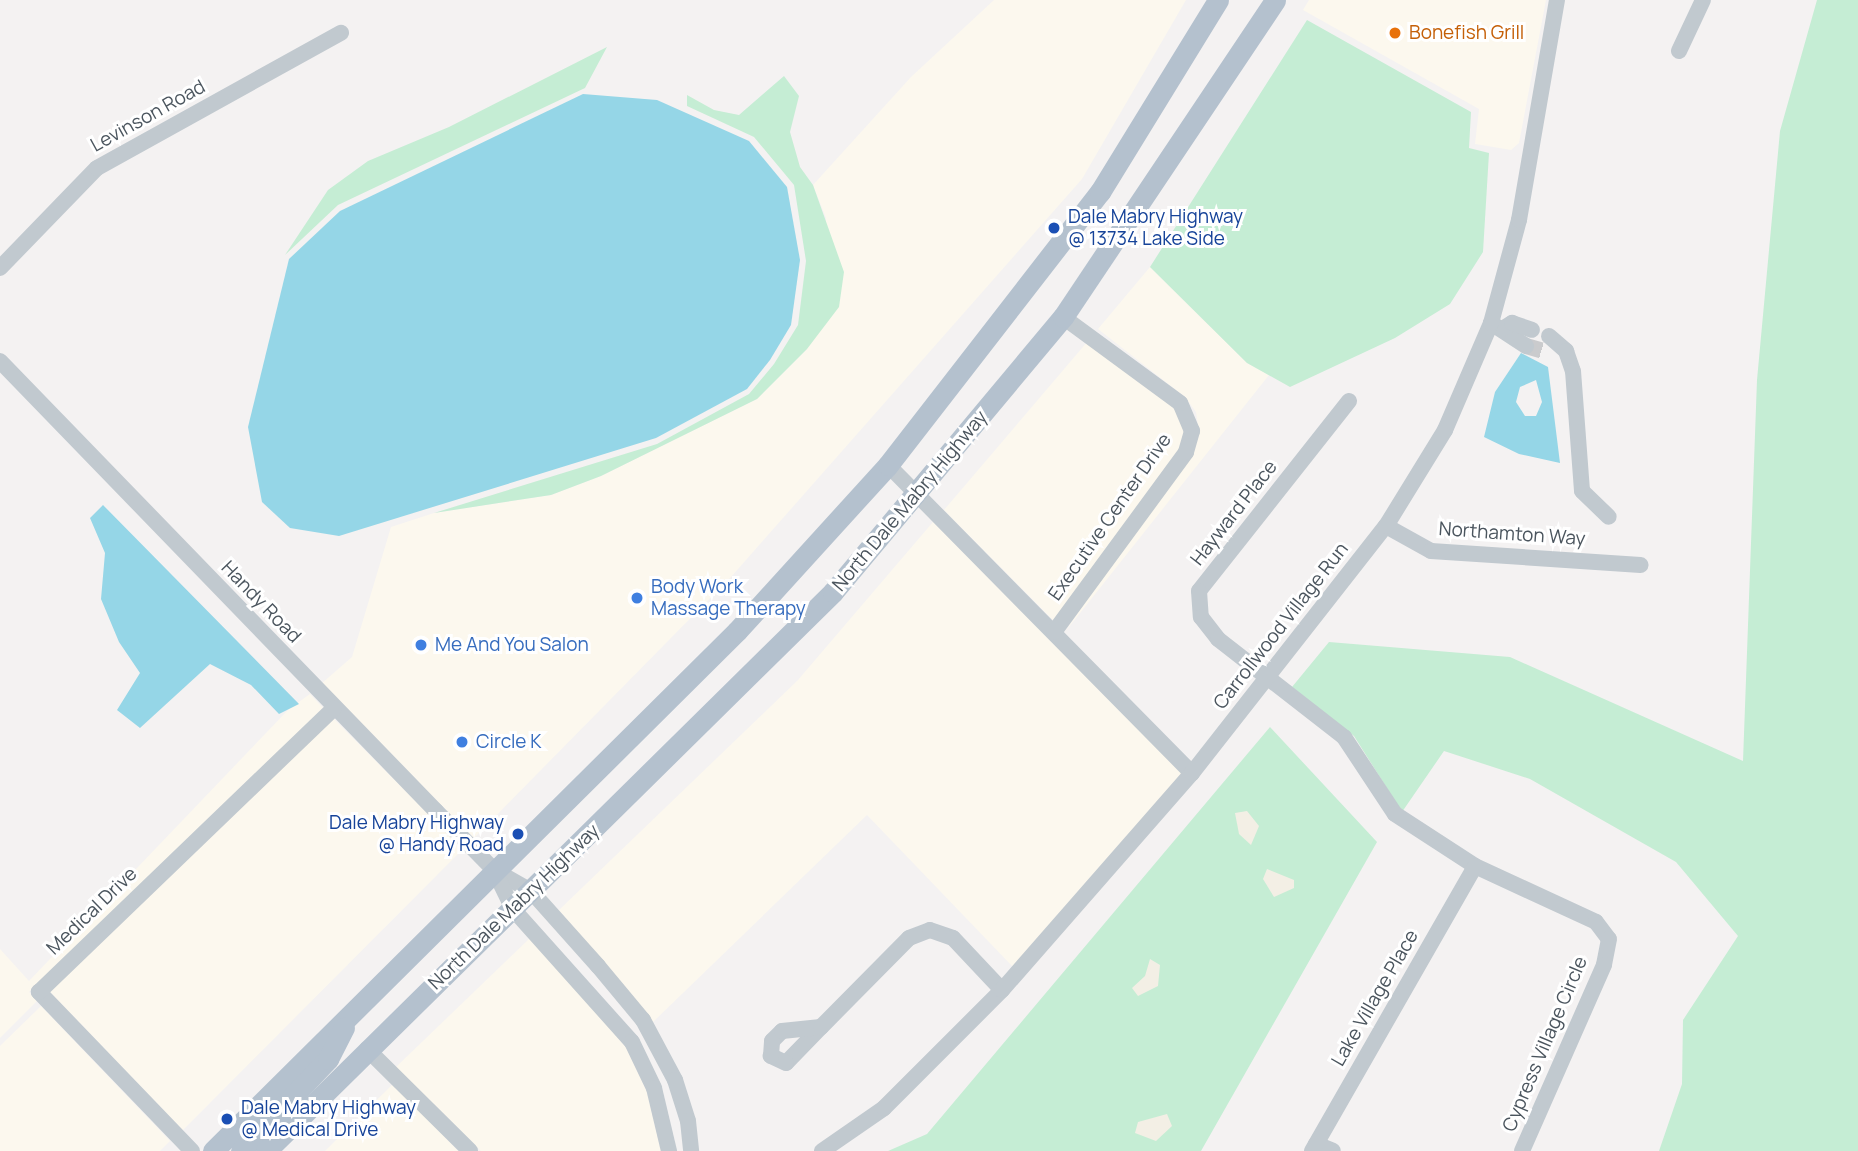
<!DOCTYPE html>
<html>
<head>
<meta charset="utf-8">
<style>
	body { margin:0 }
	#map { position:relative; width:1858px; height:1151px; overflow:hidden; background:#f4f2f2; font-family:Manrope,sans-serif }
	div>[style] { position:absolute }
	.commercial>* { inset:0; background:#fcf8ee }
	.green>* { inset:0; background:#c5edd4 }
	.sand>* { inset:0; background:#f3efe5 }
	.water>* { inset:0; background:#95d6e7 }
	.minor-tunnel>* { height:16px; margin-top:-8px; transform-origin:0; background:repeating-linear-gradient(90deg,#cacbcd 0 16px,transparent 0 24px) }
	.minor>* { height:16px; margin:-8px; padding:0 8px; transform-origin:8px; border-radius:8px; background:#c1c9cf }
	.major>* { height:21px; margin:-10.5px; padding:0 10.5px; transform-origin:10.5px; border-radius:10.5px; background:#b4c1ce }
	.dots>* { width:19px; height:19px; translate:-50% -50%; box-sizing:border-box; border:4px solid #fff; border-radius:50% }
	span { translate:-50% -50%; white-space:nowrap; text-align:center; line-height:1.15; -webkit-text-stroke:6px #fff; paint-order:stroke }
	.food-label { font-size:19px; color:#c56008 }
	.left { translate:0 -50%; text-align:left }
	.street-label { font-size:19px; color:#4b555e }
	.transit-label { font-size:19px; color:#164399 }
	.right { translate:-100% -50%; text-align:right }
	.shop-label { font-size:19px; color:#366cbe }
</style>
</head>
<body>
<div id="map">
	<div class="commercial">
		<div style="clip-path:polygon(994px 0,1186px 0,1082px 179px,731px 577px,474px 838px,321px 684px,352px 657px,391px 527px,434px 513px,551px 495px,601px 476px,757px 399px,807px 349px,826px 218px,813px 185px,911px 77px)"></div>
		<div style="clip-path:polygon(1309px 0,1546px 0,1519px 143px,1511px 150px,1475px 144px,1479px 109px,1303px 10px)"></div>
		<div style="clip-path:polygon(1150px 267px,1247px 363px,1269px 375px,1065px 632px,1199px 433px,1196px 412px,1185px 397px,1098px 329px)"></div>
		<div style="clip-path:polygon(1088px 341px,1175px 408px,1185px 432px,1179px 449px,1054px 621px,944px 510px)"></div>
		<div style="clip-path:polygon(933px 522px,1182px 773px,1013px 967px,867px 815px,653px 1022px,559px 910px,798px 680px)"></div>
		<div style="clip-path:polygon(310px 694px,323px 708px,29px 992px,37px 1001px,0 1038px,0 949px,29px 981px,289px 709px)"></div>
		<div style="clip-path:polygon(333px 718px,463px 849px,183px 1130px,49px 991px)"></div>
		<div style="clip-path:polygon(530px 938px,626px 1047px,647px 1092px,661px 1151px,481px 1151px,396px 1067px)"></div>
		<div style="clip-path:polygon(41px 1006px,170px 1141px,160px 1151px,0 1151px,0 1046px)"></div>
		<div style="clip-path:polygon(394px 1083px,458px 1151px,325px 1151px)"></div>
	</div>
	<div class="green">
		<div style="clip-path:polygon(1817px 0,1858px 0,1858px 1151px,1659px 1151px,1682px 1084px,1683px 1020px,1738px 936px,1676px 862px,1530px 779px,1444px 751px,1402px 812px,1354px 736px,1292px 687px,1329px 642px,1510px 657px,1743px 761px,1757px 380px,1780px 131px)"></div>
		<div style="clip-path:polygon(1307px 20px,1471px 112px,1469px 148px,1489px 153px,1483px 252px,1450px 304px,1395px 338px,1290px 387px,1247px 363px,1150px 267px)"></div>
		<div style="clip-path:polygon(607px 47px,585px 88px,338px 205px,285px 255px,328px 190px,368px 161px,449px 127px)"></div>
		<div style="clip-path:polygon(784px 76px,799px 96px,790px 132px,800px 167px,813px 185px,844px 272px,839px 307px,807px 349px,757px 399px,601px 476px,551px 495px,434px 513px,657px 444px,749px 394px,774px 364px,798px 325px,806px 261px,794px 185px,754px 137px,687px 106px,687px 95px,714px 110px,739px 115px)"></div>
		<div style="clip-path:polygon(1270px 727px,1377px 842px,1201px 1151px,888px 1151px,927px 1134px)"></div>
	</div>
	<div class="sand">
		<div style="clip-path:polygon(1247px 811px,1259px 826px,1251px 845px,1239px 834px,1235px 813px)"></div>
		<div style="clip-path:polygon(1267px 869px,1294px 880px,1294px 888px,1274px 897px,1263px 879px)"></div>
		<div style="clip-path:polygon(1150px 959px,1160px 965px,1158px 986px,1138px 996px,1132px 988px,1145px 976px)"></div>
		<div style="clip-path:polygon(1167px 1114px,1172px 1126px,1156px 1141px,1135px 1133px,1138px 1122px)"></div>
	</div>
	<div class="water">
		<div style="clip-path:polygon(583px 94px,657px 100px,749px 141px,787px 187px,800px 260px,791px 325px,770px 360px,747px 389px,656px 438px,339px 536px,290px 528px,262px 502px,248px 427px,289px 259px,340px 211px)"></div>
		<div style="clip-path:polygon(evenodd,1521px 353px,1548px 367px,1560px 463px,1519px 454px,1484px 437px,1495px 392px,1521px 353px,1536px 380px,1542px 402px,1536px 416px,1525px 416px,1516px 402px,1520px 387px,1536px 380px)"></div>
		<div style="clip-path:polygon(103px 505px,299px 704px,279px 714px,251px 685px,210px 664px,140px 728px,117px 710px,140px 673px,119px 642px,101px 599px,105px 553px,90px 518px)"></div>
	</div>
	<div class="minor-tunnel">
		<div style="left:1526px;top:346px;width:19px;rotate:16deg"></div>
	</div>
	<div class="minor">
		<div style="left:1679px;top:51px;width:56px;rotate:-64.8deg"></div>
		<div style="left:0;top:268px;width:139px;rotate:-45.9deg"></div>
		<div style="left:97px;top:168px;width:279px;rotate:-29deg"></div>
		<div style="left:1491px;top:323px;width:42px;rotate:33.3deg"></div>
		<div style="left:1502px;top:329px;width:12px;rotate:-31deg"></div>
		<div style="left:1512px;top:323px;width:21px;rotate:19deg"></div>
		<div style="left:1549px;top:336px;width:23px;rotate:41deg"></div>
		<div style="left:1566px;top:351px;width:21px;rotate:71deg"></div>
		<div style="left:1573px;top:371px;width:120px;rotate:85.7deg"></div>
		<div style="left:1582px;top:491px;width:37px;rotate:44deg"></div>
		<div style="left:0;top:361px;width:627px;rotate:45.91deg"></div>
		<div style="left:436px;top:811px;width:83px;rotate:45.5deg"></div>
		<div style="left:494px;top:870px;width:43px;rotate:29.6deg"></div>
		<div style="left:531px;top:891px;width:101px;rotate:48.2deg"></div>
		<div style="left:598px;top:966px;width:70px;rotate:50.2deg"></div>
		<div style="left:643px;top:1020px;width:68px;rotate:61.9deg"></div>
		<div style="left:675px;top:1080px;width:43px;rotate:72.4deg"></div>
		<div style="left:688px;top:1121px;width:30px;rotate:84deg"></div>
		<div style="left:1349px;top:401px;width:242px;rotate:128.3deg"></div>
		<div style="left:1199px;top:591px;width:26px;rotate:86deg"></div>
		<div style="left:1201px;top:617px;width:28px;rotate:52deg"></div>
		<div style="left:1218px;top:639px;width:160px;rotate:37.9deg"></div>
		<div style="left:1344px;top:737px;width:92px;rotate:56.5deg"></div>
		<div style="left:1395px;top:814px;width:95px;rotate:33deg"></div>
		<div style="left:1475px;top:866px;width:133px;rotate:24.8deg"></div>
		<div style="left:1596px;top:922px;width:21px;rotate:53deg"></div>
		<div style="left:1609px;top:939px;width:26px;rotate:101deg"></div>
		<div style="left:1604px;top:965px;width:203px;rotate:113.8deg"></div>
		<div style="left:888px;top:465px;width:433px;rotate:45.4deg"></div>
		<div style="left:1386px;top:526px;width:51px;rotate:29.1deg"></div>
		<div style="left:1431px;top:551px;width:210px;rotate:3.8deg"></div>
		<div style="left:1054px;top:632px;width:223px;rotate:-53.7deg"></div>
		<div style="left:1186px;top:452px;width:22px;rotate:-74deg"></div>
		<div style="left:1192px;top:431px;width:30px;rotate:-113deg"></div>
		<div style="left:1180px;top:403px;width:145px;rotate:-143.7deg"></div>
		<div style="left:494px;top:870px;width:43px;rotate:64deg"></div>
		<div style="left:513px;top:909px;width:178px;rotate:48.2deg"></div>
		<div style="left:632px;top:1042px;width:51px;rotate:64.4deg"></div>
		<div style="left:654px;top:1088px;width:65px;rotate:76.6deg"></div>
		<div style="left:821px;top:1027px;width:50px;rotate:134.2deg"></div>
		<div style="left:786px;top:1063px;width:17px;rotate:-155deg"></div>
		<div style="left:771px;top:1056px;width:15px;rotate:-86deg"></div>
		<div style="left:772px;top:1041px;width:14px;rotate:-45deg"></div>
		<div style="left:782px;top:1031px;width:39px;rotate:-6deg"></div>
		<div style="left:821px;top:1027px;width:125px;rotate:-45.3deg"></div>
		<div style="left:909px;top:938px;width:22px;rotate:-21deg"></div>
		<div style="left:930px;top:930px;width:24px;rotate:19deg"></div>
		<div style="left:953px;top:938px;width:71px;rotate:46.7deg"></div>
		<div style="left:367px;top:1049px;width:145px;rotate:44.7deg"></div>
		<div style="left:1316px;top:1144px;width:18px;rotate:22deg"></div>
		<div style="left:192px;top:1151px;width:221px;rotate:-133.9deg"></div>
		<div style="left:39px;top:992px;width:409px;rotate:-43.9deg"></div>
		<div style="left:822px;top:1151px;width:75px;rotate:-34.7deg"></div>
		<div style="left:884px;top:1108px;width:167px;rotate:-45deg"></div>
		<div style="left:1002px;top:990px;width:288px;rotate:-48.8deg"></div>
		<div style="left:1192px;top:773px;width:314px;rotate:-51.9deg"></div>
		<div style="left:1386px;top:526px;width:113px;rotate:-58.4deg"></div>
		<div style="left:1445px;top:430px;width:116px;rotate:-66.7deg"></div>
		<div style="left:1491px;top:323px;width:107px;rotate:-74.8deg"></div>
		<div style="left:1519px;top:220px;width:223px;rotate:-80.2deg"></div>
		<div style="left:1312px;top:1151px;width:328px;rotate:-60.2deg"></div>
	</div>
	<div class="major">
		<div style="left:213px;top:1151px;width:738px;rotate:-44.78deg"></div>
		<div style="left:737px;top:631px;width:224px;rotate:-47.7deg"></div>
		<div style="left:888px;top:465px;width:346px;rotate:-52.2deg"></div>
		<div style="left:1100px;top:192px;width:225px;rotate:-58.4deg"></div>
		<div style="left:241px;top:1151px;width:127px;rotate:-46.6deg"></div>
		<div style="left:328px;top:1059px;width:35px;rotate:-63deg"></div>
		<div style="left:266px;top:1151px;width:796px;rotate:-44.59deg"></div>
		<div style="left:833px;top:592px;width:359px;rotate:-50.1deg"></div>
		<div style="left:1063px;top:317px;width:381px;rotate:-56.2deg"></div>
	</div>
	<div class="dots">
		<div style="left:1395px;top:33px;background:#e8710a"></div>
		<div style="left:1054px;top:228px;background:#1a4fb4"></div>
		<div style="left:637px;top:598px;background:#3f7fe0"></div>
		<div style="left:421px;top:645px;background:#3f7fe0"></div>
		<div style="left:462px;top:742px;background:#3f7fe0"></div>
		<div style="left:518px;top:834px;background:#1a4fb4"></div>
		<div style="left:227px;top:1119px;background:#1a4fb4"></div>
	</div>
	<div class="food-label">
		<span class="left" style="left:1409px;top:33px">Bonefish Grill</span>
	</div>
	<div class="street-label">
		<span style="left:148px;top:116px;rotate:-29deg">Levinson Road</span>
		<span style="left:910px;top:501px;rotate:-50deg">North Dale Mabry Highway</span>
		<span style="left:1234px;top:513px;rotate:-52deg">Hayward Place</span>
		<span style="left:1110px;top:517px;rotate:-55deg">Executive Center Drive</span>
		<span style="left:1512px;top:534px;rotate:4deg">Northamton Way</span>
		<span style="left:261px;top:602px;rotate:46deg">Handy Road</span>
		<span style="left:1281px;top:626px;rotate:-52deg">Carrollwood Village Run</span>
		<span style="left:514px;top:907px;rotate:-44deg">North Dale Mabry Highway</span>
		<span style="left:92px;top:911px;rotate:-44deg">Medical Drive</span>
		<span style="left:1375px;top:998px;rotate:-60deg">Lake Village Place</span>
		<span style="left:1545px;top:1044px;rotate:-67deg">Cypress Village Circle</span>
	</div>
	<div class="transit-label">
		<span class="left" style="left:1068px;top:228px">Dale Mabry Highway<br>@ 13734 Lake Side</span>
		<span class="right" style="left:504px;top:834px">Dale Mabry Highway<br>@ Handy Road</span>
		<span class="left" style="left:241px;top:1119px">Dale Mabry Highway<br>@ Medical Drive</span>
	</div>
	<div class="shop-label">
		<span class="left" style="left:651px;top:598px">Body Work<br>Massage Therapy</span>
		<span class="left" style="left:435px;top:645px">Me And You Salon</span>
		<span class="left" style="left:476px;top:742px">Circle K</span>
	</div>
</div>
</body>
</html>
